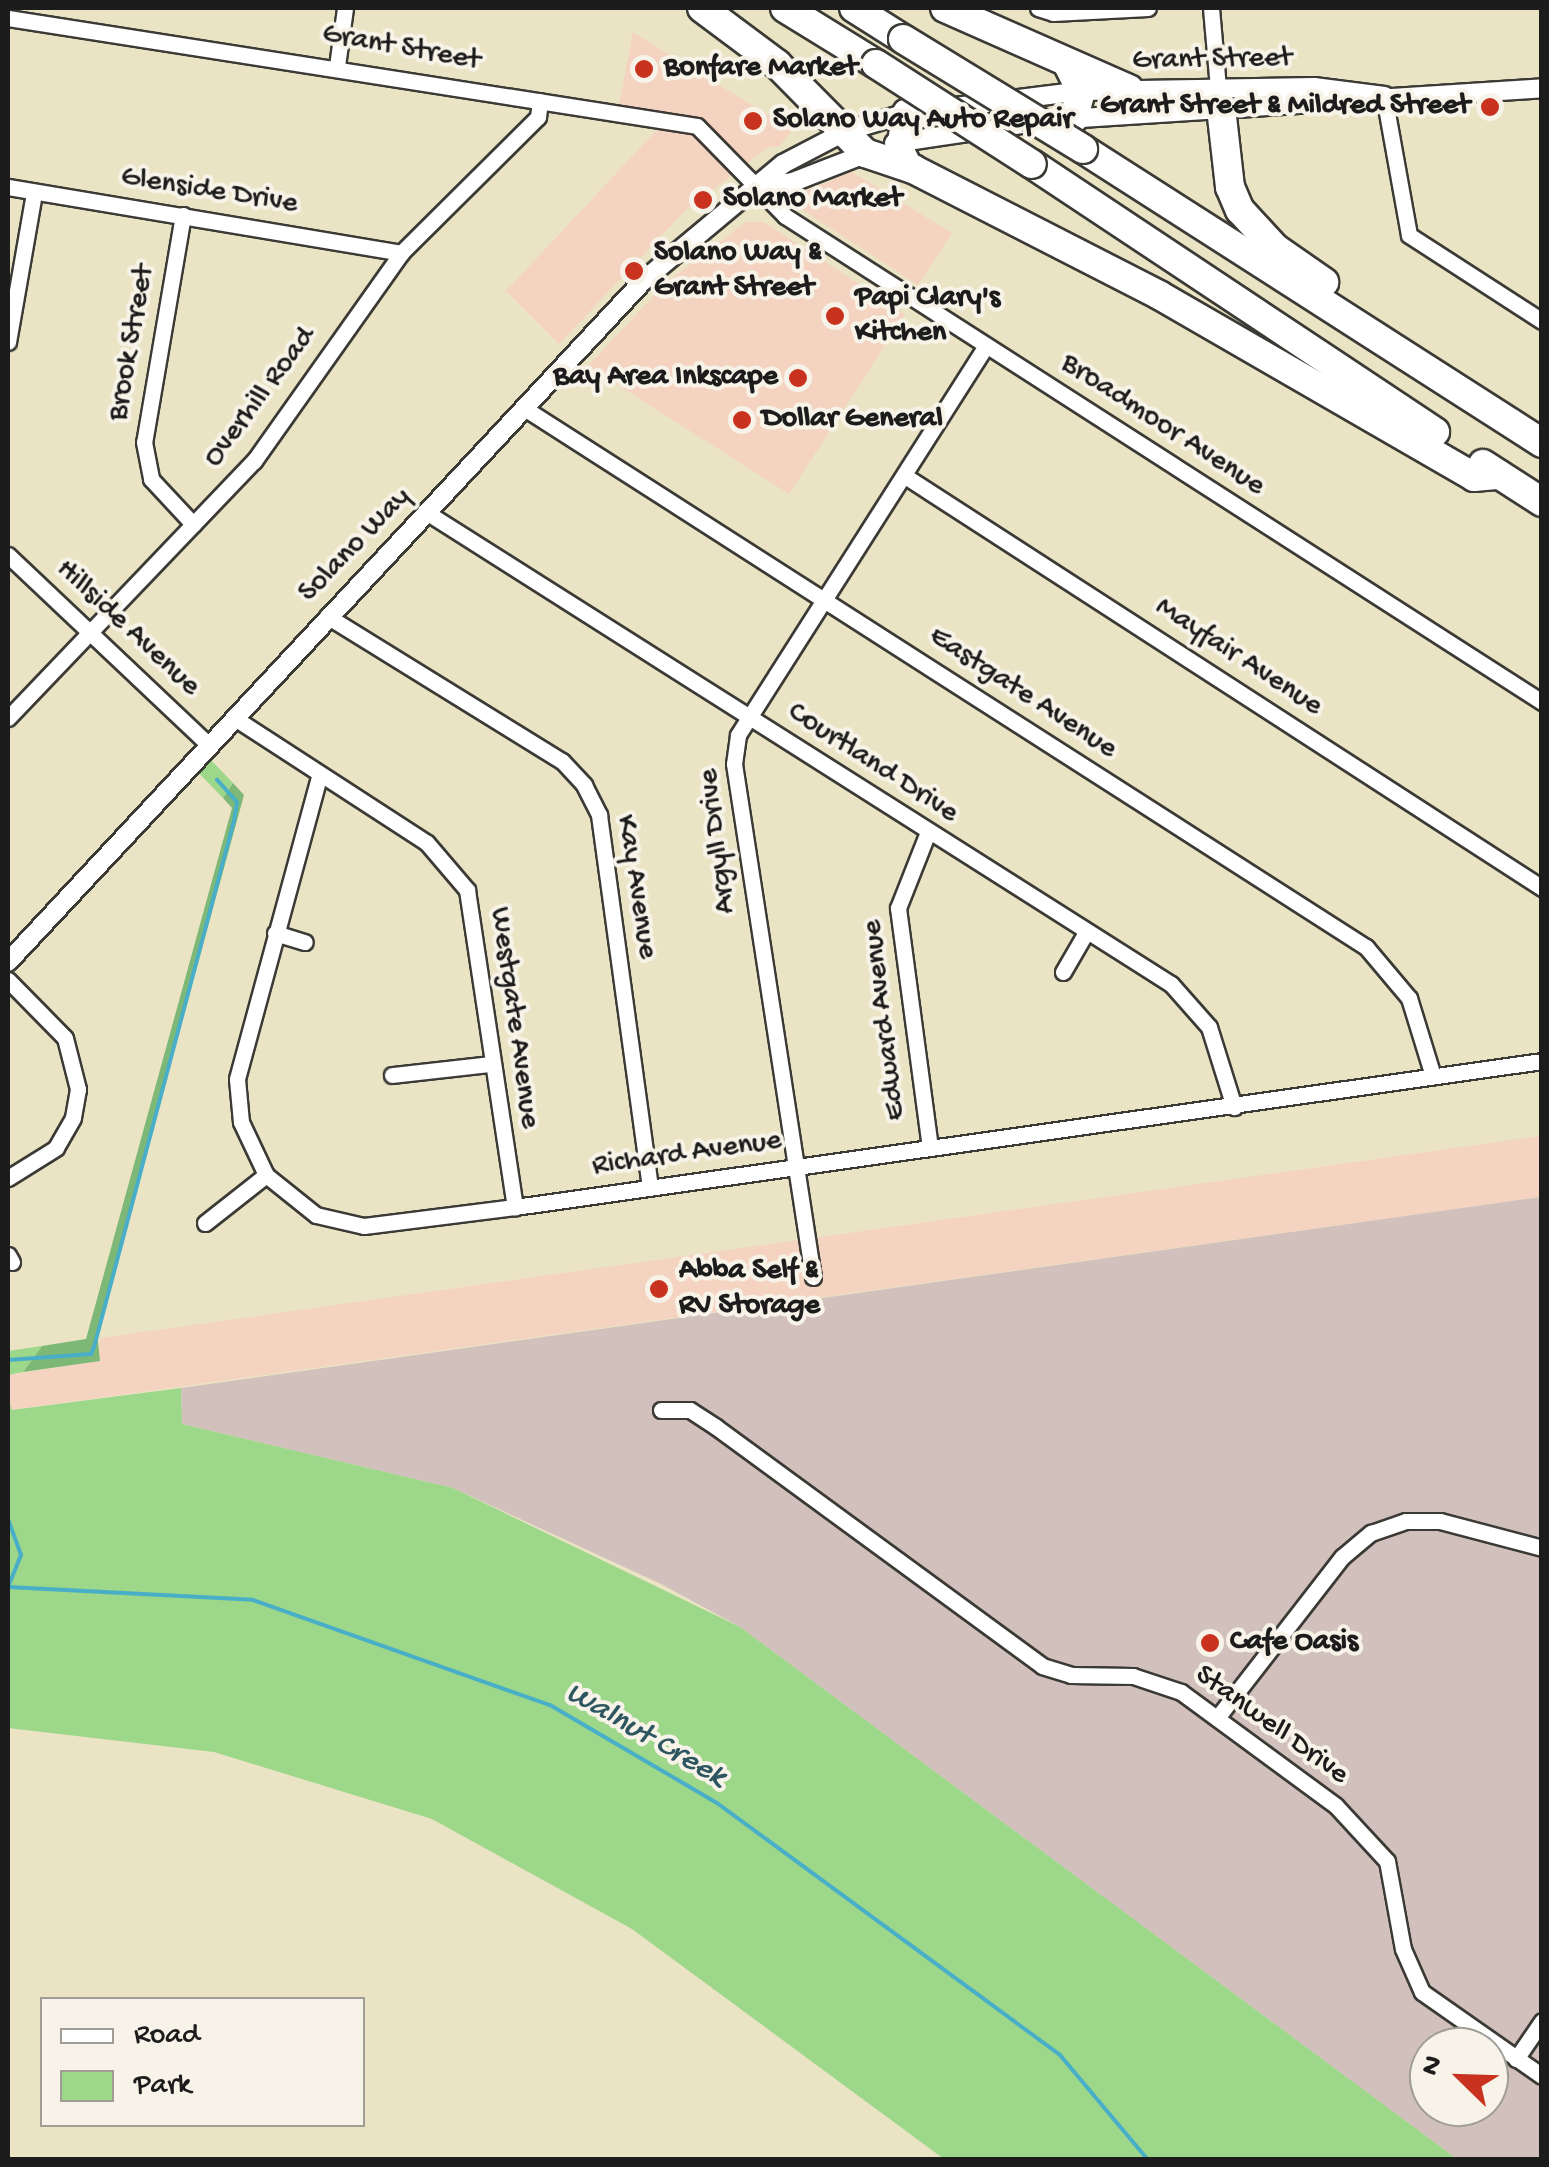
<!DOCTYPE html>
<html>
<head>
<meta charset="utf-8">
<style>
	body { margin:0 }
	#map { position:relative; width:1549px; height:2167px; overflow:hidden; background:#eae3c4; font-family:"Gochi Hand",sans-serif }
	div>[style] { position:absolute }
	.built>* { inset:0; background:#f5d3c1 }
	.industrial>* { inset:0; background:#d1c0bc }
	.green>* { inset:0; background:#9cd78a }
	.forest>* { inset:0; background:#7db876 }
	.stream>* { height:4px; margin:-2px; padding:0 2px; transform-origin:2px; border-radius:2px; background:#49aec8 }
	.roads { filter:drop-shadow(2px 0 #3b3a35) drop-shadow(-2px 0 #3b3a35) drop-shadow(0 2px #3b3a35) drop-shadow(0 -2px #3b3a35) }
	.minor>* { height:15px; margin:-7.5px; padding:0 7.5px; transform-origin:7.5px; border-radius:7.5px; background:#fff }
	.tertiary>* { height:18px; margin:-9px; padding:0 9px; transform-origin:9px; border-radius:9px; background:#fff }
	.motorway>* { height:28px; margin:-14px; padding:0 14px; transform-origin:14px; border-radius:14px; background:#fff }
	.bridges { filter:drop-shadow(2px 0 #3b3a35) drop-shadow(-2px 0 #3b3a35) drop-shadow(0 2px #3b3a35) drop-shadow(0 -2px #3b3a35) }
	.motorway-bridge>* { height:28px; margin:-14px; padding:0 14px; transform-origin:14px; border-radius:14px; background:#fff }
	.dots>* { width:28px; height:28px; translate:-50% -50%; box-sizing:border-box; border:5px solid #f7f3e8; border-radius:50% }
	span { translate:-50% -50%; white-space:nowrap; text-align:center; line-height:1.15; -webkit-text-stroke:8px #f7f3e8; paint-order:stroke }
	.street-label { font-size:30px; color:#1c1c1c }
	.poi-label { font-size:30px; color:#1c1c1c; font-weight:700 }
	.left { translate:0 -50%; text-align:left }
	.right { translate:-100% -50%; text-align:right }
	.water-label { font-size:32px; color:#2e5661; font-style:italic }
	.frame { position:absolute; inset:0; border:10px solid #1c1c1c; pointer-events:none }
	.legend { position:absolute; left:40px; top:1997px; width:325px; height:130px; box-sizing:border-box; background:#f7f3e8; border:2px solid #9f9d96; margin:0; padding:12px 18px; list-style:none; font-size:30px; color:#1c1c1c }
	.legend li { display:flex; align-items:center; gap:20px; height:50px }
	.legend b { width:50px; border:2px solid #9f9d96 }
	.north { position:absolute; left:1409px; top:2027px; width:100px; height:100px; box-sizing:border-box; background:#f7f3e8; border:2px solid #9f9d96; border-radius:50%; rotate:293deg; font-size:28px; font-weight:700; line-height:40px; text-align:center; color:#1c1c1c }
	.north::after { content:''; display:block; margin:auto; width:35px; height:45px; background:#c8321e; clip-path:polygon(50% 0,100% 100%,50% 72%,0 100%) }
</style>
</head>
<body>
<div id="map">
	<div class="built">
		<div style="clip-path:polygon(633px 32px,792px 130px,780px 146px,767px 148px,684px 212px,559px 344px,506px 291px,666px 120px,618px 110px)"></div>
		<div style="clip-path:polygon(852px 172px,952px 233px,918px 285px,798px 207px,803px 192px)"></div>
		<div style="clip-path:polygon(746px 222px,764px 222px,905px 314px,789px 494px,588px 366px,665px 284px)"></div>
		<div style="clip-path:polygon(1541px 1136px,1541px 1197px,11px 1410px,8px 1398px,8px 1375px,99px 1361px,100px 1338px)"></div>
	</div>
	<div class="industrial">
		<div style="clip-path:polygon(evenodd,1541px 1197px,1541px 2159px,1457px 2159px,740px 1627px,661px 1584px,453px 1488px,182px 1424px,181px 1388px,1541px 1197px,1429px 2047px,1489px 2047px,1489px 2107px,1429px 2107px,1429px 2047px)"></div>
	</div>
	<div class="green">
		<div style="clip-path:polygon(202px 751px,233px 783px,223px 798px,190px 764px)"></div>
		<div style="clip-path:polygon(42px 1346px,23px 1372px,8px 1375px,8px 1351px)"></div>
		<div style="clip-path:polygon(181px 1388px,182px 1424px,453px 1488px,740px 1627px,1457px 2159px,944px 2159px,632px 1929px,432px 1819px,214px 1752px,8px 1728px,8px 1398px,12px 1410px)"></div>
	</div>
	<div class="forest">
		<div style="clip-path:polygon(233px 783px,244px 795px,97px 1331px,100px 1361px,23px 1372px,42px 1346px,86px 1339px,232px 808px,223px 798px)"></div>
	</div>
	<div class="stream">
		<div style="left:8px;top:1360px;width:83px;rotate:-4.1deg"></div>
		<div style="left:91px;top:1354px;width:8px;rotate:-67deg"></div>
		<div style="left:94px;top:1347px;width:544px;rotate:-75.1deg"></div>
		<div style="left:234px;top:821px;width:19px;rotate:-81deg"></div>
		<div style="left:237px;top:802px;width:30px;rotate:-132deg"></div>
		<div style="left:8px;top:1519px;width:38px;rotate:70deg"></div>
		<div style="left:21px;top:1555px;width:35px;rotate:112deg"></div>
		<div style="left:8px;top:1587px;width:245px;rotate:3deg"></div>
		<div style="left:253px;top:1600px;width:315px;rotate:19.5deg"></div>
		<div style="left:550px;top:1705px;width:194px;rotate:30.4deg"></div>
		<div style="left:717px;top:1803px;width:426px;rotate:36.3deg"></div>
		<div style="left:1060px;top:2055px;width:137px;rotate:50deg"></div>
	</div>
	<div class="roads">
		<div class="minor">
			<div style="left:1038px;top:8px;width:16px;rotate:18deg"></div>
			<div style="left:1053px;top:13px;width:95px;rotate:-3deg"></div>
			<div style="left:1211px;top:8px;width:91px;rotate:85deg"></div>
			<div style="left:8px;top:18px;width:697px;rotate:8.91deg"></div>
			<div style="left:697px;top:126px;width:126px;rotate:45.6deg"></div>
			<div style="left:785px;top:216px;width:900px;rotate:32.7deg"></div>
			<div style="left:337px;top:66px;width:59px;rotate:-82.1deg"></div>
			<div style="left:1384px;top:96px;width:141px;rotate:79.8deg"></div>
			<div style="left:1409px;top:235px;width:158px;rotate:32.9deg"></div>
			<div style="left:8px;top:187px;width:399px;rotate:9.5deg"></div>
			<div style="left:183px;top:215px;width:230px;rotate:99.7deg"></div>
			<div style="left:144px;top:442px;width:38px;rotate:79deg"></div>
			<div style="left:151px;top:479px;width:62px;rotate:47deg"></div>
			<div style="left:8px;top:342px;width:151px;rotate:-80.1deg"></div>
			<div style="left:524px;top:408px;width:1000px;rotate:32.63deg"></div>
			<div style="left:1366px;top:947px;width:67px;rotate:49.9deg"></div>
			<div style="left:1409px;top:998px;width:82px;rotate:72.9deg"></div>
			<div style="left:905px;top:476px;width:759px;rotate:32.89deg"></div>
			<div style="left:426px;top:512px;width:882px;rotate:32.36deg"></div>
			<div style="left:1171px;top:984px;width:57px;rotate:48.5deg"></div>
			<div style="left:1209px;top:1027px;width:84px;rotate:72.6deg"></div>
			<div style="left:8px;top:555px;width:275px;rotate:43.4deg"></div>
			<div style="left:327px;top:616px;width:276px;rotate:31.7deg"></div>
			<div style="left:562px;top:761px;width:33px;rotate:47deg"></div>
			<div style="left:584px;top:785px;width:34px;rotate:63deg"></div>
			<div style="left:599px;top:815px;width:376px;rotate:82.2deg"></div>
			<div style="left:233px;top:717px;width:231px;rotate:33deg"></div>
			<div style="left:427px;top:843px;width:62px;rotate:49.6deg"></div>
			<div style="left:467px;top:890px;width:321px;rotate:81.4deg"></div>
			<div style="left:8px;top:718px;width:356px;rotate:-46.3deg"></div>
			<div style="left:254px;top:461px;width:255px;rotate:-54.7deg"></div>
			<div style="left:401px;top:253px;width:193px;rotate:-44.8deg"></div>
			<div style="left:538px;top:117px;width:16px;rotate:-83deg"></div>
			<div style="left:319px;top:777px;width:313px;rotate:105.2deg"></div>
			<div style="left:237px;top:1079px;width:43px;rotate:84.7deg"></div>
			<div style="left:241px;top:1122px;width:59px;rotate:64.7deg"></div>
			<div style="left:266px;top:1175px;width:64px;rotate:38.7deg"></div>
			<div style="left:316px;top:1215px;width:49px;rotate:12.9deg"></div>
			<div style="left:364px;top:1226px;width:152px;rotate:-7.2deg"></div>
			<div style="left:515px;top:1207px;width:1037px;rotate:-8.09deg"></div>
			<div style="left:928px;top:832px;width:82px;rotate:111.5deg"></div>
			<div style="left:898px;top:908px;width:241px;rotate:82.4deg"></div>
			<div style="left:275px;top:933px;width:31px;rotate:17deg"></div>
			<div style="left:1063px;top:972px;width:44px;rotate:-59.9deg"></div>
			<div style="left:8px;top:980px;width:81px;rotate:45.5deg"></div>
			<div style="left:65px;top:1038px;width:53px;rotate:75.7deg"></div>
			<div style="left:78px;top:1089px;width:29px;rotate:100deg"></div>
			<div style="left:73px;top:1118px;width:34px;rotate:120deg"></div>
			<div style="left:56px;top:1148px;width:57px;rotate:148deg"></div>
			<div style="left:392px;top:1075px;width:99px;rotate:-6.4deg"></div>
			<div style="left:205px;top:1223px;width:78px;rotate:-38.2deg"></div>
			<div style="left:8px;top:1255px;width:8px;rotate:60deg"></div>
			<div style="left:813px;top:1277px;width:519px;rotate:-98.75deg"></div>
			<div style="left:734px;top:764px;width:29px;rotate:-82deg"></div>
			<div style="left:738px;top:735px;width:461px;rotate:-57.5deg"></div>
			<div style="left:661px;top:1410px;width:29px"></div>
			<div style="left:690px;top:1410px;width:31px;rotate:33deg"></div>
			<div style="left:716px;top:1427px;width:404px;rotate:36.2deg"></div>
			<div style="left:1042px;top:1666px;width:30px;rotate:17deg"></div>
			<div style="left:1071px;top:1675px;width:62px;rotate:0.9deg"></div>
			<div style="left:1133px;top:1676px;width:51px;rotate:18.4deg"></div>
			<div style="left:1181px;top:1692px;width:192px;rotate:36.3deg"></div>
			<div style="left:1336px;top:1806px;width:75px;rotate:47.2deg"></div>
			<div style="left:1387px;top:1861px;width:89px;rotate:79.7deg"></div>
			<div style="left:1403px;top:1949px;width:47px;rotate:66.2deg"></div>
			<div style="left:1422px;top:1992px;width:146px;rotate:35deg"></div>
			<div style="left:1217px;top:1718px;width:204px;rotate:-52.2deg"></div>
			<div style="left:1342px;top:1557px;width:38px;rotate:-40deg"></div>
			<div style="left:1371px;top:1533px;width:37px;rotate:-19deg"></div>
			<div style="left:1406px;top:1521px;width:34px"></div>
			<div style="left:1440px;top:1521px;width:106px;rotate:14.8deg"></div>
			<div style="left:1516px;top:2059px;width:46px;rotate:-55.6deg"></div>
		</div>
		<div class="tertiary">
			<div style="left:1067px;top:119px;width:476px;rotate:-3.7deg"></div>
			<div style="left:894px;top:143px;width:144px;rotate:-8.4deg"></div>
			<div style="left:761px;top:186px;width:32px;rotate:-7deg"></div>
			<div style="left:793px;top:182px;width:83px;rotate:-21.3deg"></div>
			<div style="left:8px;top:962px;width:931px;rotate:-47deg"></div>
			<div style="left:643px;top:281px;width:182px;rotate:-39.9deg"></div>
			<div style="left:783px;top:164px;width:71px;rotate:-27.6deg"></div>
			<div style="left:846px;top:131px;width:64px;rotate:-16.4deg"></div>
			<div style="left:907px;top:113px;width:175px;rotate:-7.2deg"></div>
			<div style="left:1081px;top:91px;width:233px;rotate:-1deg"></div>
			<div style="left:1314px;top:87px;width:71px;rotate:7.3deg"></div>
		</div>
		<div class="motorway">
			<div style="left:702px;top:8px;width:94px;rotate:36.7deg"></div>
			<div style="left:777px;top:64px;width:125px;rotate:45.3deg"></div>
			<div style="left:865px;top:153px;width:51px;rotate:18.4deg"></div>
			<div style="left:913px;top:169px;width:276px;rotate:27.1deg"></div>
			<div style="left:1159px;top:295px;width:364px;rotate:30deg"></div>
			<div style="left:1474px;top:477px;width:25px;rotate:-5deg"></div>
			<div style="left:785px;top:8px;width:107px;rotate:31.6deg"></div>
			<div style="left:854px;top:8px;width:58px;rotate:32.3deg"></div>
			<div style="left:945px;top:8px;width:201px;rotate:23.8deg"></div>
			<div style="left:1068px;top:65px;width:29px;rotate:63deg"></div>
			<div style="left:1081px;top:91px;width:28px;rotate:105deg"></div>
			<div style="left:1221px;top:108px;width:80px;rotate:83.5deg"></div>
			<div style="left:1230px;top:187px;width:25px;rotate:67deg"></div>
			<div style="left:1240px;top:210px;width:52px;rotate:47.4deg"></div>
			<div style="left:1275px;top:248px;width:60px;rotate:34.8deg"></div>
			<div style="left:907px;top:113px;width:39px;rotate:100deg"></div>
			<div style="left:900px;top:151px;width:18px;rotate:63deg"></div>
			<div style="left:1083px;top:149px;width:545px;rotate:32.64deg"></div>
			<div style="left:1032px;top:164px;width:484px;rotate:33.6deg"></div>
			<div style="left:1483px;top:464px;width:70px;rotate:32.8deg"></div>
		</div>
	</div>
	<div class="bridges">
		<div class="motorway-bridge">
			<div style="left:903px;top:39px;width:211px;rotate:31.4deg"></div>
			<div style="left:876px;top:64px;width:185px;rotate:32.7deg"></div>
		</div>
	</div>
	<div class="dots">
		<div style="left:644px;top:69px;background:#c8321e"></div>
		<div style="left:1490px;top:107px;background:#c8321e"></div>
		<div style="left:753px;top:121px;background:#c8321e"></div>
		<div style="left:703px;top:200px;background:#c8321e"></div>
		<div style="left:634px;top:271px;background:#c8321e"></div>
		<div style="left:835px;top:316px;background:#c8321e"></div>
		<div style="left:798px;top:378px;background:#c8321e"></div>
		<div style="left:742px;top:420px;background:#c8321e"></div>
		<div style="left:659px;top:1289px;background:#c8321e"></div>
		<div style="left:1210px;top:1643px;background:#c8321e"></div>
	</div>
	<div class="street-label">
		<span style="left:401px;top:49px;rotate:10deg">Grant Street</span>
		<span style="left:1212px;top:61px;rotate:-1deg">Grant Street</span>
		<span style="left:209px;top:192px;rotate:9deg">Glenside Drive</span>
		<span style="left:133px;top:343px;rotate:-80deg">Brook Street</span>
		<span style="left:261px;top:398px;rotate:-53deg">Overhill Road</span>
		<span style="left:1162px;top:426px;rotate:33deg">Broadmoor Avenue</span>
		<span style="left:356px;top:546px;rotate:-46deg">Solano Way</span>
		<span style="left:127px;top:629px;rotate:43deg">Hillside Avenue</span>
		<span style="left:1238px;top:658px;rotate:33deg">Mayfair Avenue</span>
		<span style="left:1022px;top:694px;rotate:33deg">Eastgate Avenue</span>
		<span style="left:872px;top:764px;rotate:33deg">Courtland Drive</span>
		<span style="left:719px;top:841px;rotate:-97deg">Argyll Drive</span>
		<span style="left:635px;top:887px;rotate:81deg">Kay Avenue</span>
		<span style="left:513px;top:1018px;rotate:82deg">Westgate Avenue</span>
		<span style="left:886px;top:1020px;rotate:-97deg">Edward Avenue</span>
		<span style="left:687px;top:1155px;rotate:-8deg">Richard Avenue</span>
		<span style="left:1271px;top:1726px;rotate:36deg">Stanwell Drive</span>
	</div>
	<div class="poi-label">
		<span class="left" style="left:664px;top:69px">Bonfare Market</span>
		<span class="right" style="left:1470px;top:107px">Grant Street &amp; Mildred Street</span>
		<span class="left" style="left:773px;top:121px">Solano Way Auto Repair</span>
		<span class="left" style="left:723px;top:200px">Solano Market</span>
		<span class="left" style="left:654px;top:271px">Solano Way &amp;<br>Grant Street</span>
		<span class="left" style="left:855px;top:316px">Papi Clary's<br>Kitchen</span>
		<span class="right" style="left:778px;top:378px">Bay Area Inkscape</span>
		<span class="left" style="left:762px;top:420px">Dollar General</span>
		<span class="left" style="left:679px;top:1289px">Abba Self &amp;<br>RV Storage</span>
		<span class="left" style="left:1230px;top:1643px">Cafe Oasis</span>
	</div>
	<div class="water-label">
		<span style="left:645px;top:1736px;rotate:30deg">Walnut Creek</span>
	</div>
	<div class="frame"></div>
	<ul class="legend">
	<li><b style="height:12px;background:#fff"></b>Road</li>
	<li><b style="height:28px;background:#9cd78a"></b>Park</li>
	</ul>
	<div class="north">N</div>
</div>
</body>
</html>
